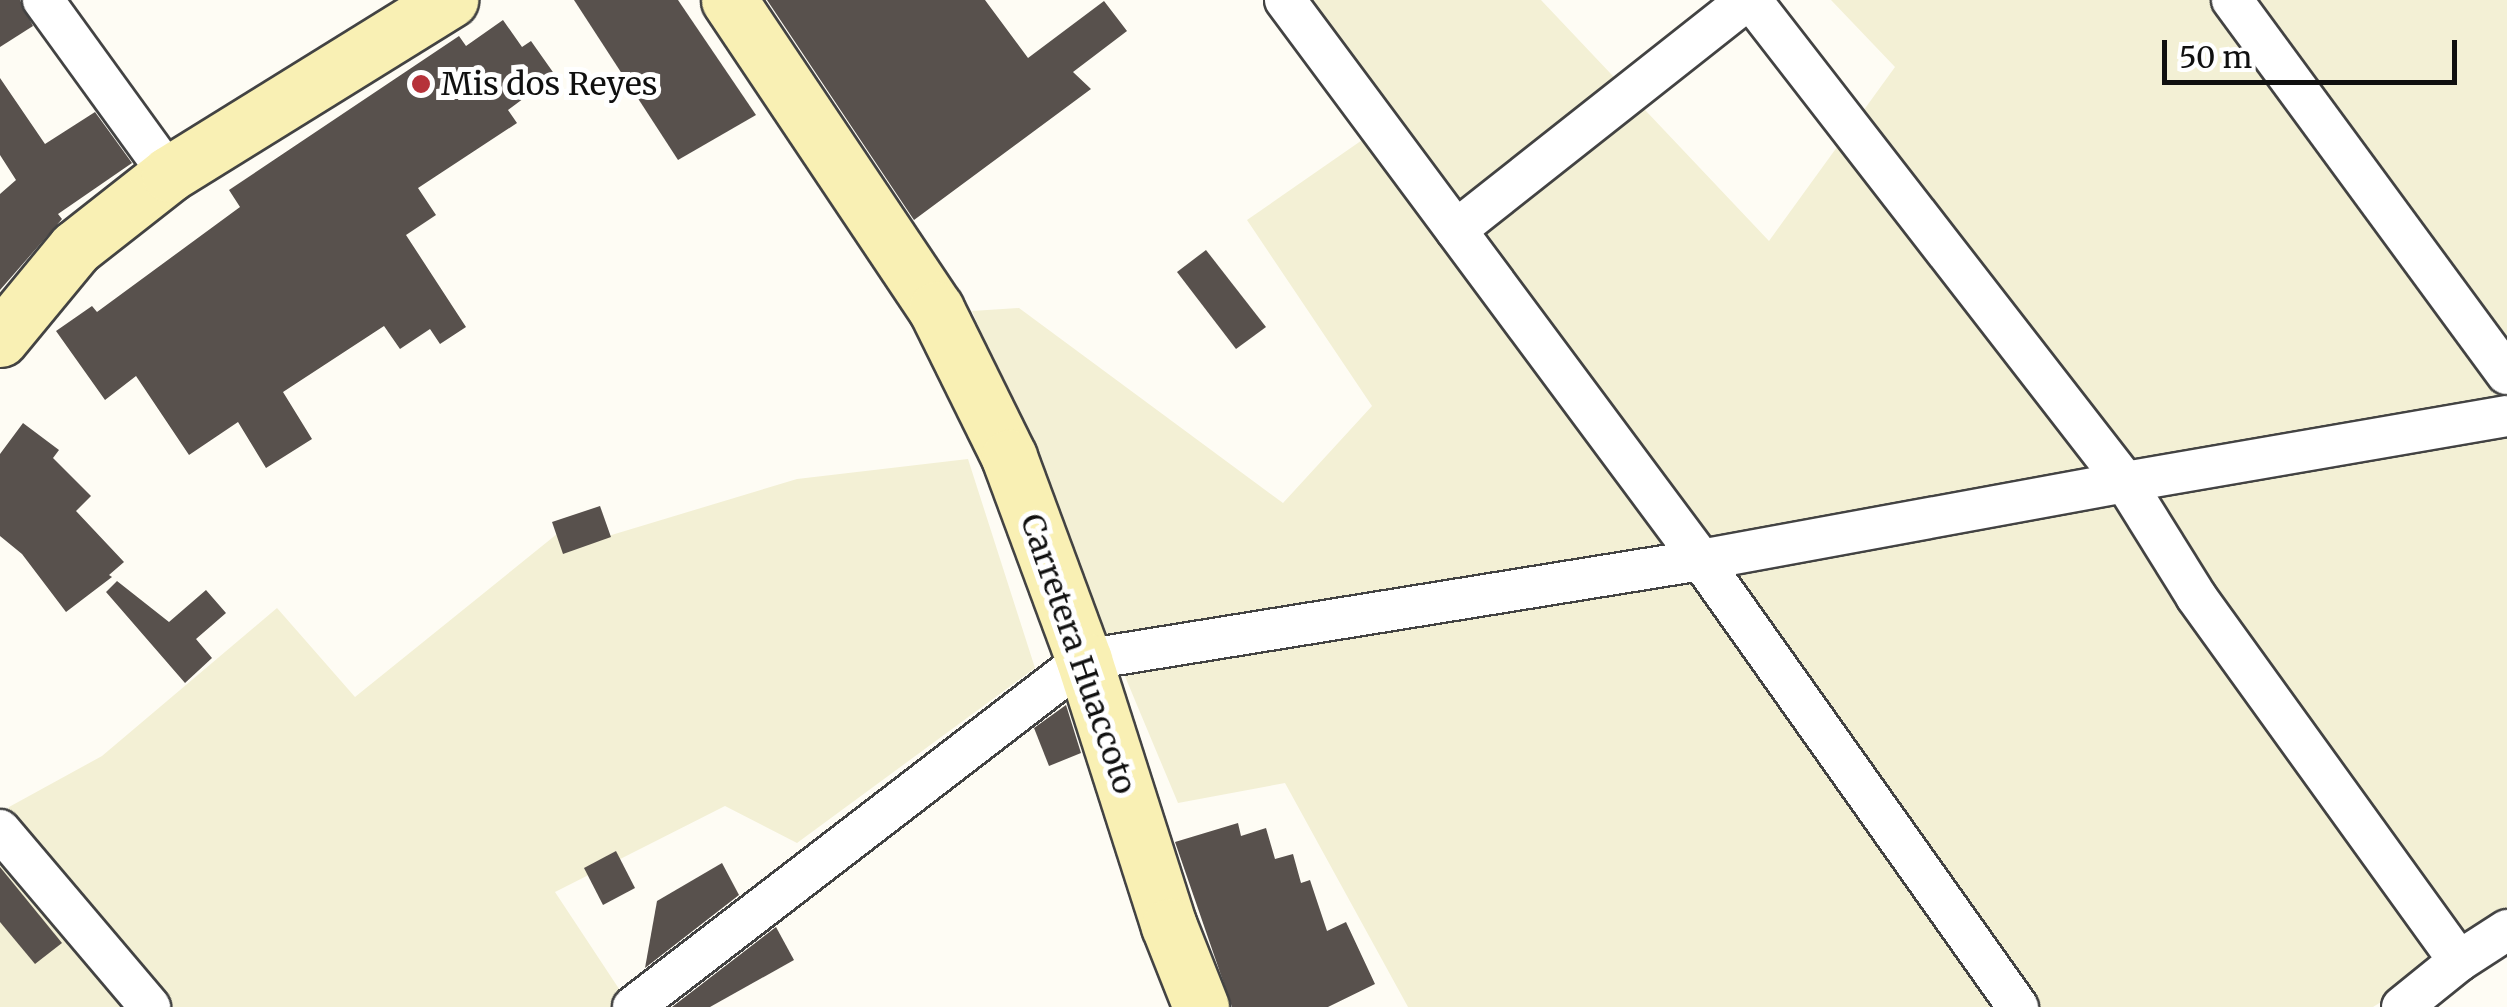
<!DOCTYPE html>
<html>
<head>
<meta charset="utf-8">
<style>
	body { margin:0 }
	#map { position:relative; width:2507px; height:1007px; overflow:hidden; background:#fefcf4; font-family:Merriweather,serif }
	div>[style] { position:absolute }
	.farmland>* { inset:0; background:#f3f0d5 }
	.building>* { inset:0; background:#58514d }
	.roads { filter:drop-shadow(2px 0 #434343) drop-shadow(-2px 0 #434343) drop-shadow(0 2px #434343) drop-shadow(0 -2px #434343) }
	.street>* { height:40px; margin:-20px; padding:0 20px; transform-origin:20px; border-radius:20px; background:#fff }
	.secondary>* { height:55px; margin:-27.5px; padding:0 27.5px; transform-origin:27.5px; border-radius:27.5px; background:#f9f0b4 }
	.dots>* { width:28px; height:28px; translate:-50% -50%; box-sizing:border-box; border:5px solid #fff; border-radius:50% }
	span { translate:-50% -50%; white-space:nowrap; text-align:center; line-height:1.15; -webkit-text-stroke:10px #fff; paint-order:stroke }
	.poi-label { font-size:32px; color:#101010 }
	.left { translate:0 -50%; text-align:left }
	.street-label { font-size:32px; color:#101010 }
	.scale { position:absolute; left:2162px; top:40px; width:295px; height:45px; box-sizing:border-box; border:5px solid #101010; border-top:0; padding-left:12px; font-size:30px; line-height:35px; white-space:nowrap; color:#101010; -webkit-text-stroke:8px #fff; paint-order:stroke }
</style>
</head>
<body>
<div id="map">
	<div class="farmland">
		<div style="clip-path:polygon(1307px 0,1541px 0,1769px 241px,1895px 67px,1831px 0,2507px 0,2507px 923px,2373px 1007px,1408px 1007px,1285px 783px,1178px 803px,972px 311px,1019px 308px,1283px 503px,1372px 406px,1247px 220px,1391px 120px)"></div>
		<div style="clip-path:polygon(968px 459px,1035px 668px,797px 843px,725px 806px,555px 892px,631px 1007px,0 1007px,0 819px,9px 807px,102px 756px,277px 608px,355px 697px,578px 517px,595px 540px,797px 479px)"></div>
	</div>
	<div class="building">
		<div style="clip-path:polygon(0 0,20px 0,33px 26px,0 47px)"></div>
		<div style="clip-path:polygon(574px 0,678px 0,756px 115px,678px 160px)"></div>
		<div style="clip-path:polygon(767px 0,985px 0,1028px 58px,1104px 1px,1127px 31px,1073px 72px,1091px 89px,914px 220px)"></div>
		<div style="clip-path:polygon(503px 20px,522px 47px,531px 41px,555px 75px,508px 110px,517px 123px,418px 188px,436px 215px,406px 235px,466px 327px,440px 344px,430px 329px,400px 349px,384px 326px,283px 392px,312px 439px,266px 468px,238px 422px,189px 455px,136px 376px,105px 400px,56px 331px,92px 306px,97px 312px,240px 207px,229px 190px,459px 36px,466px 46px)"></div>
		<div style="clip-path:polygon(0 78px,45px 144px,95px 112px,132px 163px,58px 214px,62px 219px,0 290px,0 194px,16px 180px,0 155px)"></div>
		<div style="clip-path:polygon(1206px 250px,1266px 327px,1236px 349px,1177px 272px)"></div>
		<div style="clip-path:polygon(23px 423px,59px 450px,53px 458px,91px 496px,76px 511px,124px 562px,109px 575px,112px 577px,66px 612px,22px 554px,0 536px,0 454px)"></div>
		<div style="clip-path:polygon(600px 506px,611px 537px,563px 554px,552px 522px)"></div>
		<div style="clip-path:polygon(117px 581px,169px 622px,206px 590px,226px 613px,196px 639px,212px 658px,185px 683px,106px 592px)"></div>
		<div style="clip-path:polygon(1066px 705px,1081px 753px,1049px 766px,1034px 728px)"></div>
		<div style="clip-path:polygon(1238px 823px,1241px 836px,1266px 828px,1275px 859px,1293px 854px,1301px 883px,1310px 880px,1327px 931px,1346px 922px,1375px 984px,1328px 1007px,1232px 1007px,1175px 842px)"></div>
		<div style="clip-path:polygon(616px 851px,635px 888px,603px 905px,584px 868px)"></div>
		<div style="clip-path:polygon(722px 863px,739px 895px,645px 968px,657px 901px)"></div>
		<div style="clip-path:polygon(0 867px,62px 943px,35px 964px,0 922px)"></div>
		<div style="clip-path:polygon(776px 927px,794px 960px,710px 1007px,672px 1007px)"></div>
	</div>
	<div class="roads">
		<div class="street">
			<div style="left:43px;top:0;width:215px;rotate:54.1deg"></div>
			<div style="left:1285px;top:0;width:698px;rotate:53.39deg"></div>
			<div style="left:1701px;top:560px;width:548px;rotate:54.66deg"></div>
			<div style="left:2232px;top:0;width:464px;rotate:53.7deg"></div>
			<div style="left:1456px;top:230px;width:371px;rotate:-38.3deg"></div>
			<div style="left:0;top:830px;width:232px;rotate:49.7deg"></div>
			<div style="left:2459px;top:961px;width:450px;rotate:-125.8deg"></div>
			<div style="left:2196px;top:596px;width:134px;rotate:-121.9deg"></div>
			<div style="left:2125px;top:482px;width:388px;rotate:-9.8deg"></div>
			<div style="left:633px;top:1007px;width:569px;rotate:-37.57deg"></div>
			<div style="left:1084px;top:660px;width:625px;rotate:-9.21deg"></div>
			<div style="left:1701px;top:560px;width:431px;rotate:-10.4deg"></div>
			<div style="left:2125px;top:482px;width:610px;rotate:-127.81deg"></div>
			<div style="left:2402px;top:1007px;width:73px;rotate:-38.9deg"></div>
			<div style="left:2459px;top:961px;width:57px;rotate:-32.9deg"></div>
		</div>
		<div class="secondary">
			<div style="left:729px;top:0;width:372px;rotate:56.2deg"></div>
			<div style="left:936px;top:309px;width:165px;rotate:63.7deg"></div>
			<div style="left:1009px;top:457px;width:216px;rotate:69.7deg"></div>
			<div style="left:1084px;top:660px;width:279px;rotate:72.3deg"></div>
			<div style="left:1169px;top:926px;width:87px;rotate:68.4deg"></div>
			<div style="left:0;top:339px;width:118px;rotate:-50.5deg"></div>
			<div style="left:75px;top:248px;width:120px;rotate:-38.2deg"></div>
			<div style="left:169px;top:174px;width:331px;rotate:-31.8deg"></div>
		</div>
	</div>
	<div class="dots">
		<div style="left:421px;top:84px;background:#b6323a"></div>
	</div>
	<div class="poi-label">
		<span class="left" style="left:441px;top:84px">Mis dos Reyes</span>
	</div>
	<div class="street-label">
		<span style="left:1078px;top:654px;rotate:71deg">Carretera Huaccoto</span>
	</div>
	<div class="scale">50 m</div>
</div>
</body>
</html>
